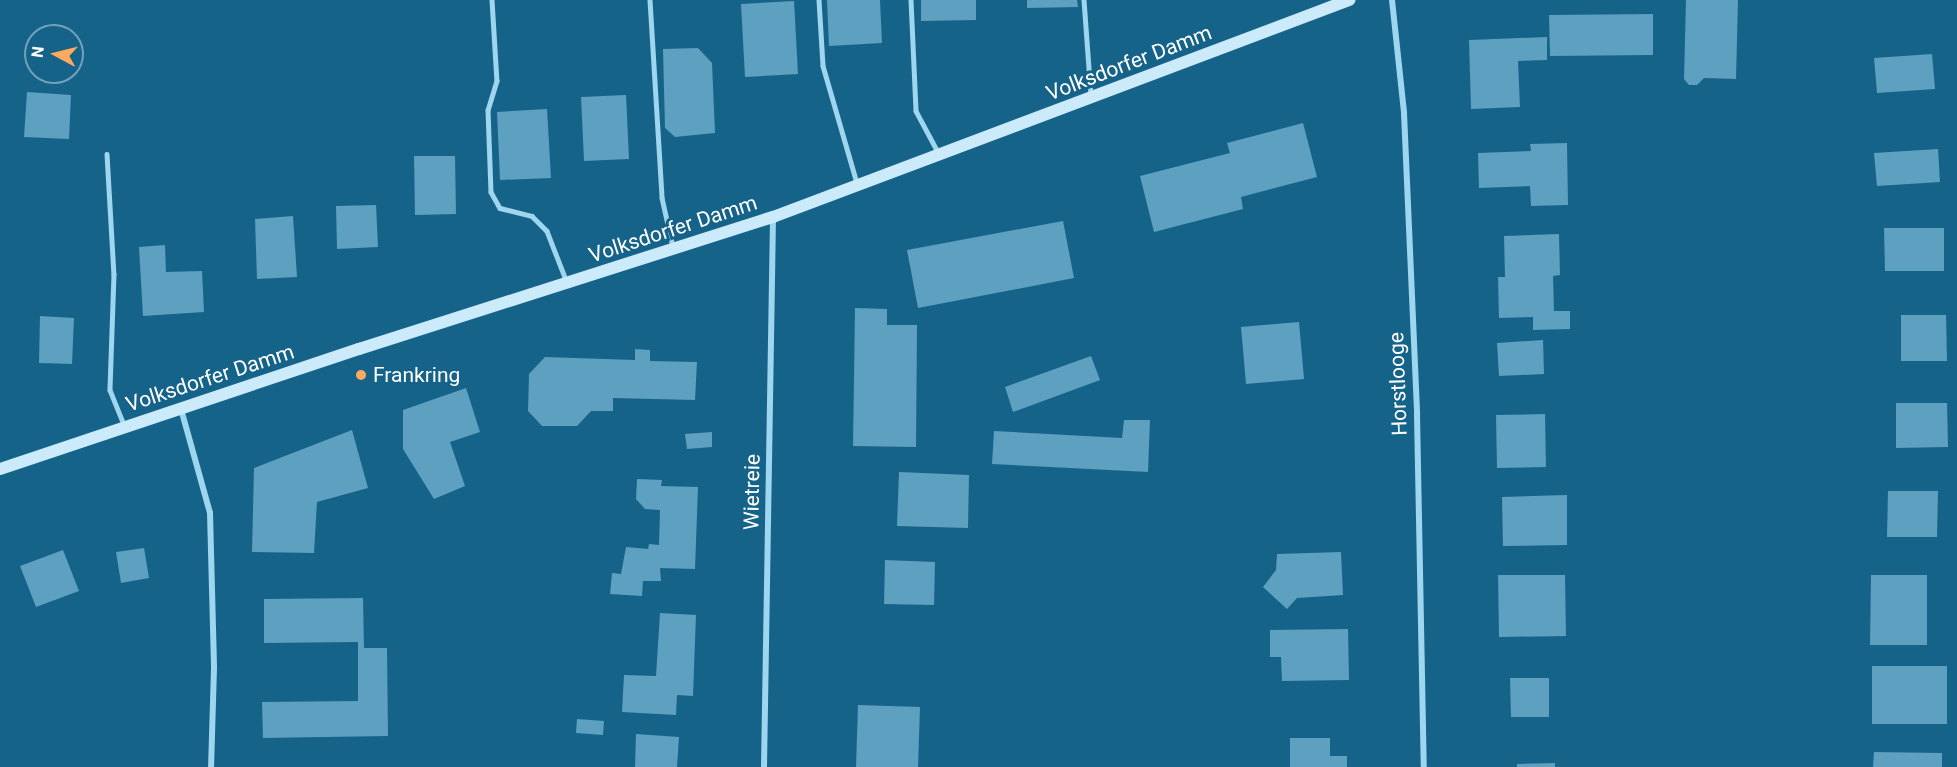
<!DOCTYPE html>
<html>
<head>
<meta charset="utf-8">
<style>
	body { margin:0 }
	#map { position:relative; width:1957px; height:767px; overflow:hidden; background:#16638a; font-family:Roboto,sans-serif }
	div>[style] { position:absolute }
	.building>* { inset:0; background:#5da0bf }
	.lane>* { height:4.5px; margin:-2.25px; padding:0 2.25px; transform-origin:2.25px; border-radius:2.25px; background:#9ed5ef }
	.street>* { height:6px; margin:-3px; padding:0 3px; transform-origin:3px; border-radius:3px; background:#9ed5ef }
	.secondary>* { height:12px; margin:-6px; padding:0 6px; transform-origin:6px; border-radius:6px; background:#cbebfa }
	.dots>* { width:16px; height:16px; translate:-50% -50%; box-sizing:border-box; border:3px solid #16638a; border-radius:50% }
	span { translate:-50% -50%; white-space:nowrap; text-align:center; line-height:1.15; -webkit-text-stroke:6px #16638a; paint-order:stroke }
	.street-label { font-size:21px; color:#fff }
	.poi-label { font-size:21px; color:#fff }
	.left { translate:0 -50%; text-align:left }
	.north { position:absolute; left:24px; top:24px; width:60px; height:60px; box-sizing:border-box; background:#16638a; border:2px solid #73a1b9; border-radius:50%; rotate:277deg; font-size:16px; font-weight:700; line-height:24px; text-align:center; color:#fff }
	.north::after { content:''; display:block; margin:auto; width:21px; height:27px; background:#ffaa5c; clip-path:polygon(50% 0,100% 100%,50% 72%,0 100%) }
</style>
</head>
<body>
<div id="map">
	<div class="building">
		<div style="clip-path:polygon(827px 0,880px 0,882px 43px,829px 46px)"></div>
		<div style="clip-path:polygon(921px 0,976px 0,976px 20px,921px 21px)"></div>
		<div style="clip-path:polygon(1027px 0,1077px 0,1078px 7px,1027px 8px)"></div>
		<div style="clip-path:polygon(1686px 0,1738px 0,1736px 79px,1704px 78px,1697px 85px,1689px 85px,1684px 79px)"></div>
		<div style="clip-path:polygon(794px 1px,798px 74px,745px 77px,741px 4px)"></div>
		<div style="clip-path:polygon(1653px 14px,1653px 55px,1550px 56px,1549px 15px)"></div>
		<div style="clip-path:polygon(1547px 37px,1547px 60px,1518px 61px,1520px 107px,1471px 109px,1469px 40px)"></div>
		<div style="clip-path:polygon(698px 48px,712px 63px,715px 133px,675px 137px,665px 128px,663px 49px)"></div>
		<div style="clip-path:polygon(1932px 54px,1935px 89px,1877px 93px,1874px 58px)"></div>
		<div style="clip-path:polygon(27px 92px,71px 95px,69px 139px,24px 137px)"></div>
		<div style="clip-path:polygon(626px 95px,629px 159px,584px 161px,581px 97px)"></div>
		<div style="clip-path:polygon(547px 109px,551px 178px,500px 180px,497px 112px)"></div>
		<div style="clip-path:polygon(1303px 123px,1317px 177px,1241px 197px,1243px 209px,1154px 232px,1140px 176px,1230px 153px,1227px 143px)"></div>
		<div style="clip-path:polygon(1567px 143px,1568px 205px,1531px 206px,1530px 186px,1479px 188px,1478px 153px,1531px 151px,1530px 144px)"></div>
		<div style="clip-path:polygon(1938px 149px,1940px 182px,1877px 186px,1874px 153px)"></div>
		<div style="clip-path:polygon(414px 156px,455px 156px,456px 214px,415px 215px)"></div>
		<div style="clip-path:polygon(376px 205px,378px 247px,337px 249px,336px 206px)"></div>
		<div style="clip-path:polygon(293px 216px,297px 277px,257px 279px,255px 219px)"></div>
		<div style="clip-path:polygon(1063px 221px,1074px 278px,918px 308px,907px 250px)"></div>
		<div style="clip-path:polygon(1884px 228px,1944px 228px,1944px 271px,1885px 271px)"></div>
		<div style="clip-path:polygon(1559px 234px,1560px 275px,1553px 276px,1554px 311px,1570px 311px,1570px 329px,1533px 330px,1533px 317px,1499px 318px,1498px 277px,1505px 277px,1504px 236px)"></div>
		<div style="clip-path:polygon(165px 245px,166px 272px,202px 271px,204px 312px,143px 316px,139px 247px)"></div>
		<div style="clip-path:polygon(855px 308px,887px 309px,887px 325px,917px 325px,916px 447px,853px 446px)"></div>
		<div style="clip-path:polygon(1901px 315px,1946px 315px,1947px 361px,1901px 361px)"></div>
		<div style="clip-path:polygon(40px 316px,74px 318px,72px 364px,39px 363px)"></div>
		<div style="clip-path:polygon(1299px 322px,1304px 379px,1246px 384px,1241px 327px)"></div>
		<div style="clip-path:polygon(1543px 340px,1544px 374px,1499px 376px,1497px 343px)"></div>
		<div style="clip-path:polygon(635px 349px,650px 350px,650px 361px,697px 362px,695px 400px,613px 398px,613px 411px,591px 411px,577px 426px,542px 426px,528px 411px,529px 374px,545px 357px,635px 360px)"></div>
		<div style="clip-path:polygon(1091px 356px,1100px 380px,1013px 412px,1005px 387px)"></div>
		<div style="clip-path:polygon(466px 388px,480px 432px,450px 442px,465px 486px,434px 499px,403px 449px,403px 410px)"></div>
		<div style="clip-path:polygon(1896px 403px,1947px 403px,1948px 447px,1896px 448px)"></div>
		<div style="clip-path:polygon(1545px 414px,1546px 467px,1497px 468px,1496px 415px)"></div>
		<div style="clip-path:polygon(1124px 420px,1150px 420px,1148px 472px,992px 464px,994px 431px,1122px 438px)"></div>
		<div style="clip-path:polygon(352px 430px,368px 488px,317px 502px,314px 553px,252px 552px,254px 468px)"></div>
		<div style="clip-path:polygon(712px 432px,712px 447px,687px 449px,685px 434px)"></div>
		<div style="clip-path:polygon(899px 472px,969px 475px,968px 528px,897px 526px)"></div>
		<div style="clip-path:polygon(637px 479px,662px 480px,661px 486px,698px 487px,695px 569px,660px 568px,661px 581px,643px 581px,642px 596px,610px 594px,612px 573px,621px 574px,626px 547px,648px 549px,649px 544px,659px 545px,660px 510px,645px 509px,636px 499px)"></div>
		<div style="clip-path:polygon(1888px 491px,1938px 491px,1937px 537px,1887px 537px)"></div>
		<div style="clip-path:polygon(1567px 495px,1567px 545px,1503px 546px,1502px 497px)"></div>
		<div style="clip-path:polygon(144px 548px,149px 578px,121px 583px,116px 552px)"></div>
		<div style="clip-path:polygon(63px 550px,79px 591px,36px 607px,20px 566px)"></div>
		<div style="clip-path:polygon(1341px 552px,1343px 595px,1297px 598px,1287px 609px,1263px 587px,1276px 570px,1277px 554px)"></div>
		<div style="clip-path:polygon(885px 560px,935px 562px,934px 605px,884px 604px)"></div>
		<div style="clip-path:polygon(1498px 575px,1565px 575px,1566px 636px,1499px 637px)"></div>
		<div style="clip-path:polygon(1871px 575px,1927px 575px,1927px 645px,1870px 645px)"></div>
		<div style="clip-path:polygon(363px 598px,364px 648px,387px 648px,388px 736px,263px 738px,262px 702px,358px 701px,358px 642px,264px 643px,264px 599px)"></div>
		<div style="clip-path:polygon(660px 613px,696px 615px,693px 696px,677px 695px,676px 715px,622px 712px,624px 675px,656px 676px)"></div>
		<div style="clip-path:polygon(1348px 629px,1349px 680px,1282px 681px,1281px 657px,1270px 657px,1270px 630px)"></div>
		<div style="clip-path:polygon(1872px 666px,1947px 666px,1947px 724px,1872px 724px)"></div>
		<div style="clip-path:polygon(1510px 678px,1549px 678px,1549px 717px,1511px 717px)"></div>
		<div style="clip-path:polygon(858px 705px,920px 707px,918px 767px,856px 767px)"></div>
		<div style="clip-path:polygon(577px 719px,604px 721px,603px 735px,576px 733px)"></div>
		<div style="clip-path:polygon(636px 734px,679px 737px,677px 767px,635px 767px)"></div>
		<div style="clip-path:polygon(1290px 738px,1330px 738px,1330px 756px,1347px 756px,1347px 767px,1290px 767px)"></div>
		<div style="clip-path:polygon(1874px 752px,1942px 753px,1942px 767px,1873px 767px)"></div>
		<div style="clip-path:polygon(1555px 763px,1555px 767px,1517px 767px,1517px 764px)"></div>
	</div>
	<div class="lane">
		<div style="left:492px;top:0;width:81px;rotate:86.5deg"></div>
		<div style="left:497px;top:81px;width:30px;rotate:107deg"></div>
		<div style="left:488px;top:110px;width:82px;rotate:87.9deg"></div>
		<div style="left:491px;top:192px;width:18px;rotate:61deg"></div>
		<div style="left:500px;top:208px;width:33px;rotate:14deg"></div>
		<div style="left:532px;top:216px;width:21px;rotate:45deg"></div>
		<div style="left:547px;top:231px;width:53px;rotate:68.8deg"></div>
		<div style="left:650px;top:0;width:198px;rotate:86.5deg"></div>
		<div style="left:662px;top:198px;width:50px;rotate:77.3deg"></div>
		<div style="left:819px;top:0;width:66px;rotate:86.5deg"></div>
		<div style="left:823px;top:66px;width:122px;rotate:73.8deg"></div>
		<div style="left:911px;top:0;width:111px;rotate:87.4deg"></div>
		<div style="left:916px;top:111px;width:47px;rotate:61.8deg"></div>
		<div style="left:1084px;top:0;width:95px;rotate:85.8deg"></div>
		<div style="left:107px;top:154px;width:120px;rotate:86.7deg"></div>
		<div style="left:114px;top:274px;width:116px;rotate:92deg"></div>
		<div style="left:110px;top:390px;width:40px;rotate:68deg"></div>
	</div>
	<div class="street">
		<div style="left:1392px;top:0;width:114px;rotate:83.9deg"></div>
		<div style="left:1404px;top:113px;width:302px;rotate:87.5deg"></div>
		<div style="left:1417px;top:415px;width:352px;rotate:88.9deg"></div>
		<div style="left:181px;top:409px;width:108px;rotate:74.4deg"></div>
		<div style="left:210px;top:513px;width:155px;rotate:88.5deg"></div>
		<div style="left:214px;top:668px;width:99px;rotate:91.7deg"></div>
		<div style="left:764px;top:767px;width:550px;rotate:-89.06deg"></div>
	</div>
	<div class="secondary">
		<div style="left:0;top:469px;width:379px;rotate:-18.5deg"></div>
		<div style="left:359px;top:349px;width:435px;rotate:-17.7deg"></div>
		<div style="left:773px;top:217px;width:616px;rotate:-20.64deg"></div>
	</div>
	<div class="dots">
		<div style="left:361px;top:375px;background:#ffaa5c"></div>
	</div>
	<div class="street-label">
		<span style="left:1129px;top:63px;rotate:-21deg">Volksdorfer Damm</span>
		<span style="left:673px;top:229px;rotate:-18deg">Volksdorfer Damm</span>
		<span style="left:210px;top:378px;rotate:-18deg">Volksdorfer Damm</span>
		<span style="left:1398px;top:384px;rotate:-92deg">Horstlooge</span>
		<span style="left:752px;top:492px;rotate:-89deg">Wietreie</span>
	</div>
	<div class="poi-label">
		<span class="left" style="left:373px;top:375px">Frankring</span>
	</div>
	<div class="north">N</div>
</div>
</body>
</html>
